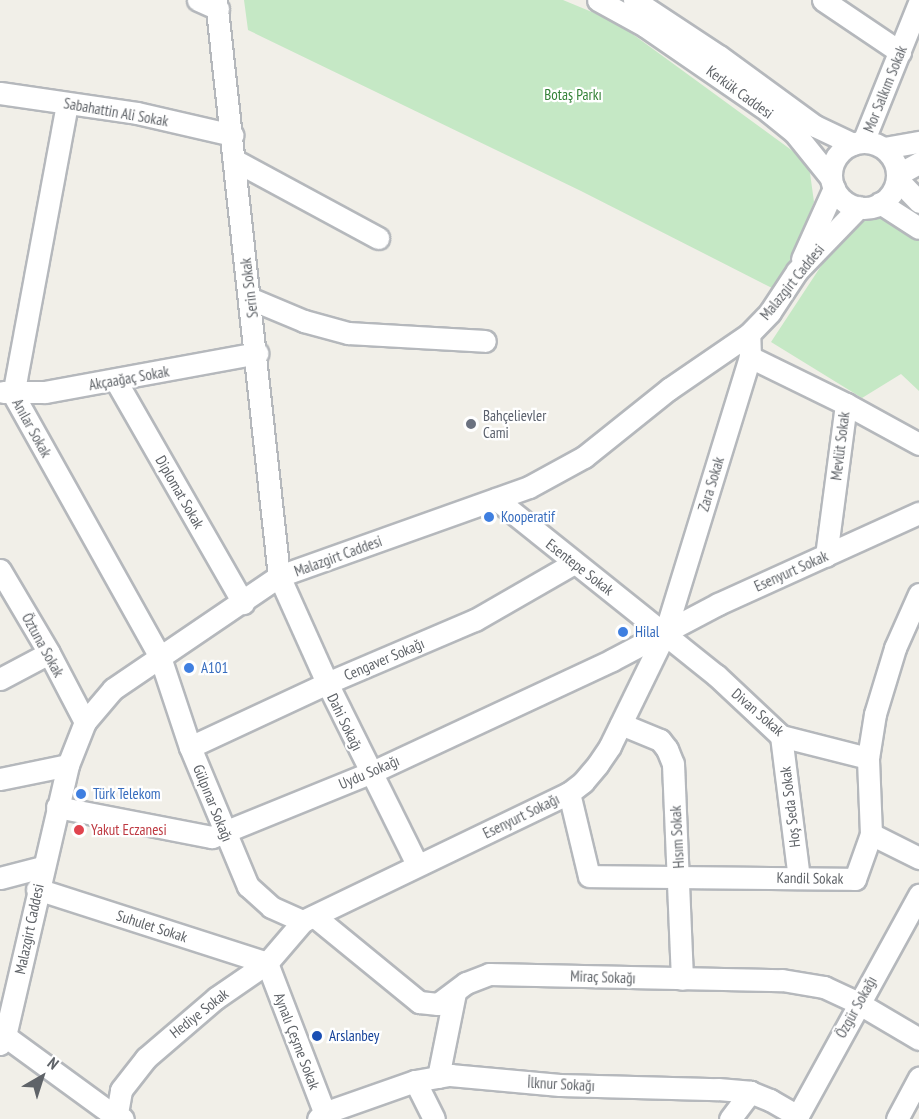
<!DOCTYPE html>
<html>
<head>
<meta charset="utf-8">
<style>
	body { margin:0 }
	#map { position:relative; width:919px; height:1119px; overflow:hidden; background:#f1efe8; font-family:"PT Sans Narrow",sans-serif }
	div>[style] { position:absolute }
	.green>* { inset:0; background:#c5e8c5 }
	.roads { filter:drop-shadow(2px 0 #b5b8bc) drop-shadow(-2px 0 #b5b8bc) drop-shadow(0 2px #b5b8bc) drop-shadow(0 -2px #b5b8bc) }
	.minor>* { height:21px; margin:-10.5px; padding:0 10.5px; transform-origin:10.5px; border-radius:10.5px; background:#fff }
	.minor>.ring { margin:-10.5px; padding:0; box-sizing:content-box; background:none; border:21px solid #fff; border-radius:50% }
	.dots>* { width:16px; height:16px; translate:-50% -50%; box-sizing:border-box; border:3px solid #fff; border-radius:50% }
	span { translate:-50% -50%; white-space:nowrap; text-align:center; line-height:1.15; -webkit-text-stroke:4.5px #fff; paint-order:stroke }
	.street-label { font-size:15px; color:#5f6368 }
	.park-label { font-size:15px; color:#348238 }
	.worship-label { font-size:15px; color:#5b616d }
	.left { translate:0 -50%; text-align:left }
	.shop-label { font-size:15px; color:#366cbe }
	.health-label { font-size:15px; color:#be3a42 }
	.transit-label { font-size:15px; color:#164399 }
	.north { position:absolute; left:12px; top:1047px; width:60px; height:60px; -webkit-text-stroke:4px #fff; paint-order:stroke; rotate:39deg; font-size:16px; font-weight:700; line-height:24px; text-align:center; color:#5f6368 }
	.north::after { content:''; display:block; margin:auto; width:21px; height:27px; background:#5f6368; clip-path:polygon(50% 0,100% 100%,50% 72%,0 100%) }
</style>
</head>
<body>
<div id="map">
	<div class="green">
		<div style="clip-path:polygon(244px 0,563px 0,616px 22px,805px 160px,810px 173px,814px 202px,801px 234px,798px 252px,774px 289px,581px 191px,248px 30px)"></div>
		<div style="clip-path:polygon(861px 214px,893px 216px,919px 234px,919px 391px,901px 374px,862px 398px,771px 342px,848px 225px)"></div>
	</div>
	<div class="roads">
		<div class="minor">
			<div style="left:198px;top:0;width:22px;rotate:24deg"></div>
			<div style="left:216px;top:0;width:579px;rotate:83.76deg"></div>
			<div style="left:279px;top:576px;width:117px;rotate:65.8deg"></div>
			<div style="left:327px;top:683px;width:202px;rotate:63.6deg"></div>
			<div style="left:598px;top:0;width:54px;rotate:29deg"></div>
			<div style="left:645px;top:26px;width:150px;rotate:34.6deg"></div>
			<div style="left:768px;top:111px;width:33px;rotate:39deg"></div>
			<div style="left:794px;top:132px;width:59px;rotate:51.2deg"></div>
			<div style="left:634px;top:0;width:102px;rotate:33.4deg"></div>
			<div style="left:719px;top:56px;width:119px;rotate:36.1deg"></div>
			<div style="left:815px;top:126px;width:42px;rotate:25.3deg"></div>
			<div style="left:823px;top:0;width:93px;rotate:34deg"></div>
			<div style="left:0;top:93px;width:138px;rotate:8.3deg"></div>
			<div style="left:137px;top:113px;width:98px;rotate:13deg"></div>
			<div style="left:67px;top:104px;width:295px;rotate:100.5deg"></div>
			<div style="left:13px;top:394px;width:301px;rotate:60.8deg"></div>
			<div style="left:160px;top:657px;width:95px;rotate:71.6deg"></div>
			<div style="left:190px;top:747px;width:151px;rotate:67.4deg"></div>
			<div style="left:248px;top:886px;width:31px;rotate:42deg"></div>
			<div style="left:271px;top:907px;width:35px;rotate:24deg"></div>
			<div style="left:863px;top:142px;width:150px;rotate:-68.1deg"></div>
			<div class="ring" style="left:831px;top:142px;width:45px;height:45px"></div>
			<div style="left:884px;top:148px;width:36px;rotate:-10deg"></div>
			<div style="left:234px;top:160px;width:164px;rotate:28.4deg"></div>
			<div style="left:897px;top:175px;width:25px;rotate:-29deg"></div>
			<div style="left:897px;top:179px;width:32px;rotate:46deg"></div>
			<div style="left:880px;top:203px;width:46px;rotate:32.7deg"></div>
			<div style="left:802px;top:259px;width:78px;rotate:-65.7deg"></div>
			<div style="left:249px;top:298px;width:60px;rotate:22.7deg"></div>
			<div style="left:304px;top:321px;width:46px;rotate:15.3deg"></div>
			<div style="left:348px;top:333px;width:137px;rotate:3.3deg"></div>
			<div style="left:750px;top:357px;width:107px;rotate:26.1deg"></div>
			<div style="left:846px;top:404px;width:153px;rotate:97.5deg"></div>
			<div style="left:116px;top:381px;width:256px;rotate:60.2deg"></div>
			<div style="left:3px;top:392px;width:42px"></div>
			<div style="left:45px;top:392px;width:216px;rotate:-10.4deg"></div>
			<div style="left:846px;top:404px;width:83px;rotate:28.7deg"></div>
			<div style="left:496px;top:499px;width:282px;rotate:38.7deg"></div>
			<div style="left:716px;top:675px;width:89px;rotate:43.2deg"></div>
			<div style="left:781px;top:736px;width:90px;rotate:14.2deg"></div>
			<div style="left:0;top:570px;width:96px;rotate:59.4deg"></div>
			<div style="left:49px;top:653px;width:78px;rotate:62.4deg"></div>
			<div style="left:0;top:679px;width:55px;rotate:-28deg"></div>
			<div style="left:621px;top:724px;width:42px;rotate:22.3deg"></div>
			<div style="left:660px;top:740px;width:11px;rotate:52deg"></div>
			<div style="left:667px;top:749px;width:16px;rotate:68deg"></div>
			<div style="left:673px;top:764px;width:215px;rotate:87.6deg"></div>
			<div style="left:781px;top:736px;width:143px;rotate:82.8deg"></div>
			<div style="left:190px;top:747px;width:151px;rotate:-25deg"></div>
			<div style="left:327px;top:683px;width:161px;rotate:-23.1deg"></div>
			<div style="left:475px;top:620px;width:114px;rotate:-29.9deg"></div>
			<div style="left:0;top:779px;width:69px;rotate:-11.6deg"></div>
			<div style="left:569px;top:793px;width:85px;rotate:76.5deg"></div>
			<div style="left:589px;top:876px;width:266px;rotate:0.6deg"></div>
			<div style="left:855px;top:879px;width:48px;rotate:-70.4deg"></div>
			<div style="left:871px;top:834px;width:76px;rotate:-92.3deg"></div>
			<div style="left:868px;top:758px;width:45px;rotate:-81deg"></div>
			<div style="left:875px;top:714px;width:69px;rotate:-73.1deg"></div>
			<div style="left:895px;top:648px;width:59px;rotate:-66deg"></div>
			<div style="left:57px;top:807px;width:158px;rotate:11deg"></div>
			<div style="left:212px;top:837px;width:170px;rotate:-22.1deg"></div>
			<div style="left:370px;top:773px;width:267px;rotate:-25deg"></div>
			<div style="left:612px;top:660px;width:120px;rotate:-27.8deg"></div>
			<div style="left:718px;top:604px;width:221px;rotate:-24.4deg"></div>
			<div style="left:871px;top:834px;width:54px;rotate:26.6deg"></div>
			<div style="left:0;top:878px;width:43px;rotate:-14.7deg"></div>
			<div style="left:37px;top:889px;width:242px;rotate:17.8deg"></div>
			<div style="left:314px;top:916px;width:136px;rotate:39.3deg"></div>
			<div style="left:419px;top:1002px;width:19px;rotate:6deg"></div>
			<div style="left:438px;top:1004px;width:35px;rotate:-37deg"></div>
			<div style="left:466px;top:983px;width:25px;rotate:-21deg"></div>
			<div style="left:489px;top:974px;width:293px;rotate:1.2deg"></div>
			<div style="left:782px;top:980px;width:43px;rotate:9.5deg"></div>
			<div style="left:824px;top:987px;width:38px;rotate:25deg"></div>
			<div style="left:858px;top:1003px;width:71px;rotate:30.5deg"></div>
			<div style="left:267px;top:963px;width:167px;rotate:69deg"></div>
			<div style="left:5px;top:1036px;width:137px;rotate:36.1deg"></div>
			<div style="left:116px;top:1117px;width:7px;rotate:16deg"></div>
			<div style="left:0;top:1044px;width:9px;rotate:-58deg"></div>
			<div style="left:5px;top:1036px;width:278px;rotate:-76.9deg"></div>
			<div style="left:68px;top:765px;width:46px;rotate:-68.4deg"></div>
			<div style="left:85px;top:722px;width:43px;rotate:-49.7deg"></div>
			<div style="left:113px;top:689px;width:201px;rotate:-34.2deg"></div>
			<div style="left:279px;top:576px;width:265px;rotate:-19.6deg"></div>
			<div style="left:529px;top:487px;width:63px;rotate:-28.6deg"></div>
			<div style="left:584px;top:457px;width:109px;rotate:-38.7deg"></div>
			<div style="left:669px;top:389px;width:97px;rotate:-34.5deg"></div>
			<div style="left:749px;top:334px;width:30px;rotate:-46deg"></div>
			<div style="left:770px;top:312px;width:49px;rotate:-56.6deg"></div>
			<div style="left:797px;top:271px;width:89px;rotate:-45.9deg"></div>
			<div style="left:438px;top:1077px;width:86px;rotate:-78.6deg"></div>
			<div style="left:415px;top:1081px;width:42px;rotate:63.4deg"></div>
			<div style="left:116px;top:1119px;width:29px;rotate:-80deg"></div>
			<div style="left:121px;top:1090px;width:41px;rotate:-52deg"></div>
			<div style="left:146px;top:1058px;width:92px;rotate:-40.6deg"></div>
			<div style="left:216px;top:998px;width:62px;rotate:-34.5deg"></div>
			<div style="left:267px;top:963px;width:55px;rotate:-49.4deg"></div>
			<div style="left:303px;top:921px;width:295px;rotate:-25.7deg"></div>
			<div style="left:569px;top:793px;width:18px;rotate:-38deg"></div>
			<div style="left:583px;top:782px;width:23px;rotate:-50deg"></div>
			<div style="left:598px;top:764px;width:22px;rotate:-56deg"></div>
			<div style="left:610px;top:746px;width:126px;rotate:-64deg"></div>
			<div style="left:665px;top:633px;width:289px;rotate:-72.9deg"></div>
			<div style="left:750px;top:357px;width:23px;rotate:-92deg"></div>
			<div style="left:318px;top:1119px;width:8px;rotate:-45deg"></div>
			<div style="left:324px;top:1113px;width:96px;rotate:-19.4deg"></div>
			<div style="left:415px;top:1081px;width:36px;rotate:-10deg"></div>
			<div style="left:450px;top:1075px;width:110px;rotate:5.2deg"></div>
			<div style="left:560px;top:1085px;width:158px;rotate:1.5deg"></div>
			<div style="left:718px;top:1089px;width:32px;rotate:5deg"></div>
			<div style="left:750px;top:1092px;width:22px;rotate:22deg"></div>
			<div style="left:770px;top:1100px;width:32px;rotate:30deg"></div>
			<div style="left:730px;top:1119px;width:34px;rotate:-53deg"></div>
			<div style="left:796px;top:1119px;width:256px;rotate:-61.2deg"></div>
			<div style="left:897px;top:1119px;width:47px;rotate:-61.8deg"></div>
		</div>
	</div>
	<div class="dots">
		<div style="left:471px;top:424px;background:#6b7280"></div>
		<div style="left:489px;top:517px;background:#3f7fe0"></div>
		<div style="left:623px;top:632px;background:#3f7fe0"></div>
		<div style="left:189px;top:668px;background:#3f7fe0"></div>
		<div style="left:81px;top:794px;background:#3f7fe0"></div>
		<div style="left:79px;top:830px;background:#e0444e"></div>
		<div style="left:317px;top:1036px;background:#1a4fb4"></div>
	</div>
	<div class="street-label">
		<span style="left:885px;top:89px;rotate:-68deg">Mor Salkım Sokak</span>
		<span style="left:740px;top:92px;rotate:36deg">Kerkük Caddesi</span>
		<span style="left:116px;top:112px;rotate:10deg">Sabahattin Ali Sokak</span>
		<span style="left:792px;top:282px;rotate:-51deg">Malazgirt Caddesi</span>
		<span style="left:249px;top:288px;rotate:-97deg">Serin Sokak</span>
		<span style="left:129px;top:378px;rotate:-10deg">Akçaağaç Sokak</span>
		<span style="left:32px;top:428px;rotate:61deg">Anılar Sokak</span>
		<span style="left:840px;top:446px;rotate:-83deg">Mevlüt Sokak</span>
		<span style="left:711px;top:484px;rotate:-73deg">Zara Sokak</span>
		<span style="left:180px;top:492px;rotate:60deg">Diplomat Sokak</span>
		<span style="left:338px;top:556px;rotate:-20deg">Malazgirt Caddesi</span>
		<span style="left:580px;top:567px;rotate:38deg">Esentepe Sokak</span>
		<span style="left:791px;top:571px;rotate:-24deg">Esenyurt Sokak</span>
		<span style="left:43px;top:645px;rotate:61deg">Öztuna Sokak</span>
		<span style="left:384px;top:659px;rotate:-23deg">Cengaver Sokağı</span>
		<span style="left:758px;top:712px;rotate:41deg">Divan Sokak</span>
		<span style="left:345px;top:722px;rotate:64deg">Dahi Sokağı</span>
		<span style="left:369px;top:772px;rotate:-23deg">Uydu Sokağı</span>
		<span style="left:213px;top:803px;rotate:68deg">Gülpınar Sokağı</span>
		<span style="left:790px;top:807px;rotate:-97deg">Hoş Seda Sokak</span>
		<span style="left:521px;top:816px;rotate:-26deg">Esenyurt Sokağı</span>
		<span style="left:677px;top:837px;rotate:-93deg">Hısım Sokak</span>
		<span style="left:810px;top:878px;rotate:1deg">Kandil Sokak</span>
		<span style="left:152px;top:926px;rotate:18deg">Suhulet Sokak</span>
		<span style="left:29px;top:929px;rotate:-78deg">Malazgirt Caddesi</span>
		<span style="left:603px;top:977px;rotate:2deg">Miraç Sokağı</span>
		<span style="left:856px;top:1007px;rotate:-61deg">Özgür Sokağı</span>
		<span style="left:199px;top:1013px;rotate:-38deg">Hediye Sokak</span>
		<span style="left:297px;top:1041px;rotate:69deg">Aynalı Çeşme Sokak</span>
		<span style="left:561px;top:1084px;rotate:3deg">İlknur Sokağı</span>
	</div>
	<div class="park-label">
		<span style="left:573px;top:95px">Botaş Parkı</span>
	</div>
	<div class="worship-label">
		<span class="left" style="left:483px;top:424px">Bahçelievler<br>Cami</span>
	</div>
	<div class="shop-label">
		<span class="left" style="left:501px;top:517px">Kooperatif</span>
		<span class="left" style="left:635px;top:632px">Hilal</span>
		<span class="left" style="left:201px;top:668px">A101</span>
		<span class="left" style="left:93px;top:794px">Türk Telekom</span>
	</div>
	<div class="health-label">
		<span class="left" style="left:91px;top:830px">Yakut Eczanesi</span>
	</div>
	<div class="transit-label">
		<span class="left" style="left:329px;top:1036px">Arslanbey</span>
	</div>
	<div class="north">N</div>
</div>
</body>
</html>
